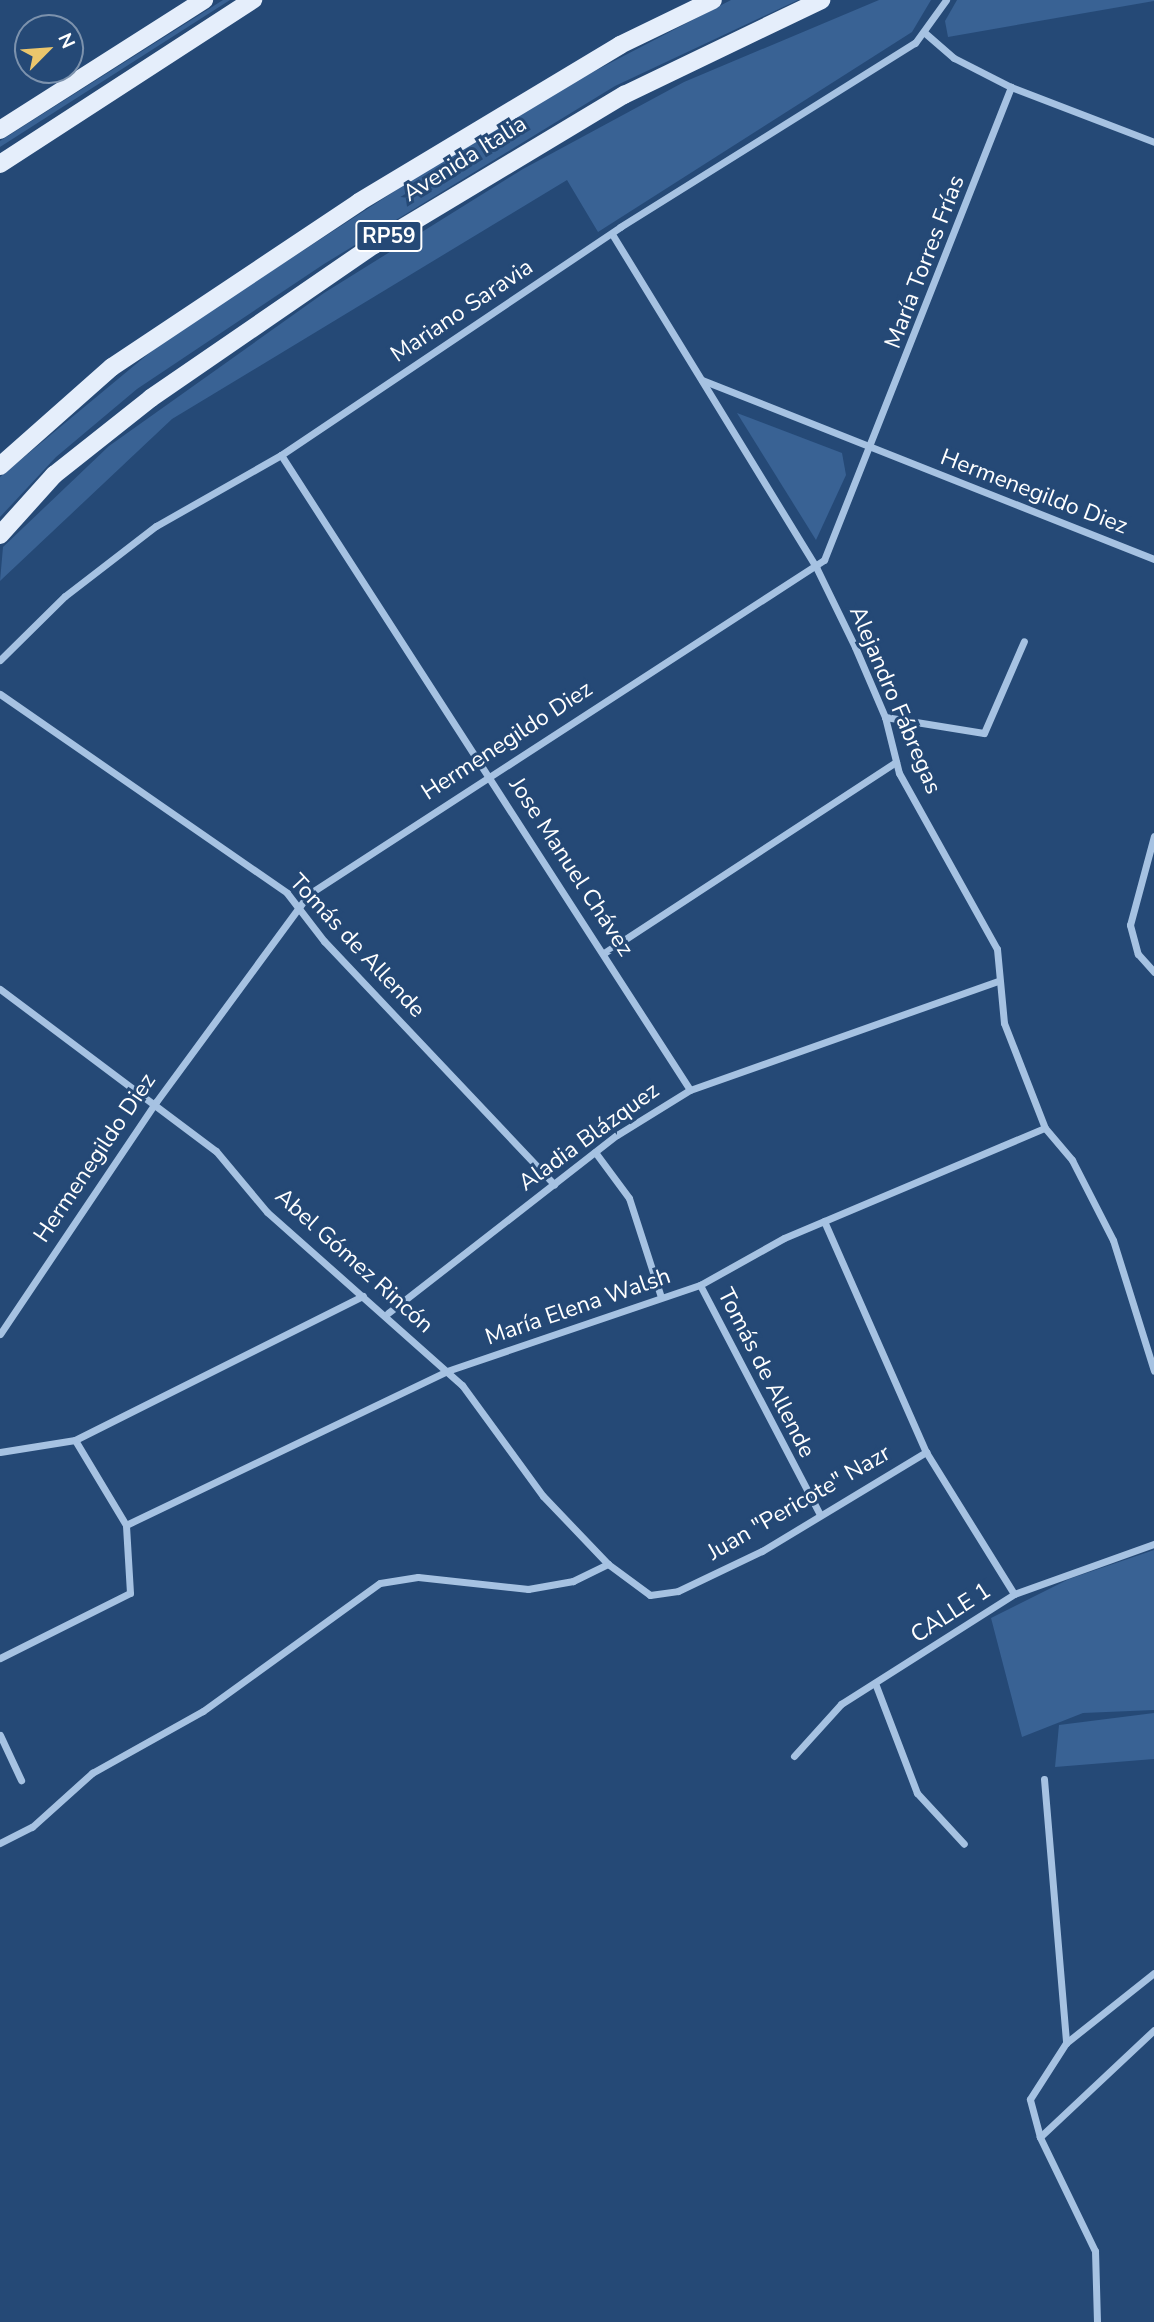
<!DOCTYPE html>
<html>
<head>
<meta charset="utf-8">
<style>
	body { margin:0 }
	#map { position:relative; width:1154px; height:2322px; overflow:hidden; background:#254976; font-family:"Nunito Sans",sans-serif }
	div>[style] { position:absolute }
	.green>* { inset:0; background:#396294 }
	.minor>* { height:7px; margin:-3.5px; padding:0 3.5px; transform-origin:3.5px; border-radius:3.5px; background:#a6c2e2 }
	.primary>* { height:18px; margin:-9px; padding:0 9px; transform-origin:9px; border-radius:9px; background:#e5eefb }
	span { translate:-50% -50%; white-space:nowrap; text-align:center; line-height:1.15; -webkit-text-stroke:6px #254976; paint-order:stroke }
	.shield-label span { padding:2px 5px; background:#254976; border:2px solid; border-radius:5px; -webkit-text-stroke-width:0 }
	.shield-label { font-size:21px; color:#fff; font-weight:700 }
	.street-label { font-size:23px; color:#fff }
	.north { position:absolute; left:14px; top:14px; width:70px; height:70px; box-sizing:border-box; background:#254976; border:2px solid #7c92ad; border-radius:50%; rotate:65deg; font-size:19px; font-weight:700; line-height:28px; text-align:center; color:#fff }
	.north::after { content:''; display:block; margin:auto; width:24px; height:32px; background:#ebc66c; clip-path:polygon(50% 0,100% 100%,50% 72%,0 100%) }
</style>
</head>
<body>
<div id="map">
	<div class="green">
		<div style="clip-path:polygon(223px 0,230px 0,0 147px,0 141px)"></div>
		<div style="clip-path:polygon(731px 0,798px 0,615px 86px,324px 264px,137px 389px,56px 457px,0 517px,0 477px,165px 340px,520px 110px)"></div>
		<div style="clip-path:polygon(879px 0,931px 0,912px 32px,598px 232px,567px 180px,172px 419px,0 581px,3px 547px,109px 446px,324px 293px,523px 169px,684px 82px)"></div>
		<div style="clip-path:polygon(957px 0,1154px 0,1154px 1px,948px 37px,945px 21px)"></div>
		<div style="clip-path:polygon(737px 413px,842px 453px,846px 475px,816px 540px)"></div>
		<div style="clip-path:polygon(1154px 1550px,1154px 1710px,1083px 1713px,1022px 1737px,991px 1618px,1069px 1579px)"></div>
		<div style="clip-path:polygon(1154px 1713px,1154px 1759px,1055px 1767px,1059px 1725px)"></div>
	</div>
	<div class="minor">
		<div style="left:925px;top:33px;width:38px;rotate:41deg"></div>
		<div style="left:954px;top:58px;width:64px;rotate:27deg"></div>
		<div style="left:1011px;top:87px;width:153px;rotate:21deg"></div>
		<div style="left:612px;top:234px;width:391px;rotate:58.5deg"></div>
		<div style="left:816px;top:567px;width:89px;rotate:64deg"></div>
		<div style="left:855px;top:647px;width:76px;rotate:66.8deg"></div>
		<div style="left:885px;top:717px;width:58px;rotate:76deg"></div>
		<div style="left:899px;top:773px;width:201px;rotate:60.9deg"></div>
		<div style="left:997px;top:949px;width:74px;rotate:84.6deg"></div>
		<div style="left:1004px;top:1023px;width:113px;rotate:68.7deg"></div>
		<div style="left:1045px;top:1128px;width:42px;rotate:49.8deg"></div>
		<div style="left:1072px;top:1160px;width:90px;rotate:62.9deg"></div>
		<div style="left:1113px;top:1240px;width:137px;rotate:72.6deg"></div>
		<div style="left:702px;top:380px;width:486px;rotate:21.6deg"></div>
		<div style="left:281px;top:455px;width:755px;rotate:57.21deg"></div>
		<div style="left:0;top:660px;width:91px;rotate:-44.6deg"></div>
		<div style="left:65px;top:596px;width:115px;rotate:-37.6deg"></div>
		<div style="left:156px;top:526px;width:144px;rotate:-29.6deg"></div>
		<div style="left:281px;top:455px;width:409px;rotate:-33.9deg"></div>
		<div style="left:620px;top:227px;width:348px;rotate:-32deg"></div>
		<div style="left:915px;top:43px;width:53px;rotate:-54.2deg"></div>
		<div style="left:0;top:694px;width:349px;rotate:34.7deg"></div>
		<div style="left:287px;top:893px;width:61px;rotate:52.4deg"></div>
		<div style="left:324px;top:941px;width:335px;rotate:46.6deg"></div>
		<div style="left:885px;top:717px;width:100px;rotate:9.2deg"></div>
		<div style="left:984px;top:733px;width:100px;rotate:-66.5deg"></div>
		<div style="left:1154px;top:836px;width:92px;rotate:105.1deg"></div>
		<div style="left:1130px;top:925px;width:30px;rotate:75deg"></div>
		<div style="left:1138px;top:954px;width:24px;rotate:48deg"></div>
		<div style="left:604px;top:953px;width:349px;rotate:-33.2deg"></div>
		<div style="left:0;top:989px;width:270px;rotate:36.9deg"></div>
		<div style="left:216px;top:1151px;width:80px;rotate:50.1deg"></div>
		<div style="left:267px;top:1212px;width:261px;rotate:41.6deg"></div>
		<div style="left:462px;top:1385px;width:137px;rotate:53.9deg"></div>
		<div style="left:543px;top:1496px;width:94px;rotate:46.3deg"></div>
		<div style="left:608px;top:1564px;width:52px;rotate:36.4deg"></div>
		<div style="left:650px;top:1595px;width:28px;rotate:-8deg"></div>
		<div style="left:678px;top:1591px;width:93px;rotate:-25.5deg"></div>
		<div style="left:762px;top:1551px;width:192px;rotate:-31.1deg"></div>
		<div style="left:595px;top:1152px;width:57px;rotate:53.5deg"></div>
		<div style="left:629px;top:1198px;width:104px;rotate:72.1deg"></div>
		<div style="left:824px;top:1221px;width:253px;rotate:66.2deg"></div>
		<div style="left:926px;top:1452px;width:167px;rotate:58.2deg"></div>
		<div style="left:700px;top:1285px;width:259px;rotate:62.4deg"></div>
		<div style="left:388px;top:1313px;width:290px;rotate:-37.9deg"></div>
		<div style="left:617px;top:1135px;width:86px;rotate:-31.7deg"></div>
		<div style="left:690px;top:1090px;width:326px;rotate:-19.5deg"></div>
		<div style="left:0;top:1334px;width:280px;rotate:-56.1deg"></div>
		<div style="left:156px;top:1102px;width:258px;rotate:-53.7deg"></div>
		<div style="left:309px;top:894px;width:614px;rotate:-32.97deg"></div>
		<div style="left:824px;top:560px;width:509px;rotate:-68.43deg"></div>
		<div style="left:0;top:1452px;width:76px;rotate:-9.1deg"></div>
		<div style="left:75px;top:1440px;width:322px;rotate:-26.6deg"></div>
		<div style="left:126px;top:1525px;width:356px;rotate:-25.6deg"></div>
		<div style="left:447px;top:1371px;width:267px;rotate:-18.8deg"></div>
		<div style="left:700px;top:1285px;width:96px;rotate:-29.2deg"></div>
		<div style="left:784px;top:1238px;width:283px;rotate:-22.9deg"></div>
		<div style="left:0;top:1658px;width:145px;rotate:-26.6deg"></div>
		<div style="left:130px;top:1593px;width:68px;rotate:-93.4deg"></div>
		<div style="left:126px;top:1525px;width:99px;rotate:-121deg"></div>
		<div style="left:875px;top:1683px;width:118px;rotate:69.1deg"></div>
		<div style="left:917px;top:1793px;width:69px;rotate:47.3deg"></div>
		<div style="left:0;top:1735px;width:50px;rotate:65deg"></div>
		<div style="left:794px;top:1756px;width:70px;rotate:-47.9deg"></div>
		<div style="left:841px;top:1704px;width:205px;rotate:-32.4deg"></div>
		<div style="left:1014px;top:1594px;width:149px;rotate:-19.7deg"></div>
		<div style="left:1044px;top:1779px;width:265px;rotate:85.2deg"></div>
		<div style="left:0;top:1843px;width:36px;rotate:-27deg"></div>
		<div style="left:32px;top:1827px;width:81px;rotate:-42deg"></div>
		<div style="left:92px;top:1773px;width:127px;rotate:-29.2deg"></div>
		<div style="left:203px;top:1711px;width:218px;rotate:-35.9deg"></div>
		<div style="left:380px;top:1583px;width:38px;rotate:-9deg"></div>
		<div style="left:418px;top:1577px;width:111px;rotate:6.2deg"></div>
		<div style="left:528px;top:1589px;width:46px;rotate:-10.1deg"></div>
		<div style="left:573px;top:1581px;width:39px;rotate:-26deg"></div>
		<div style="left:1040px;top:2137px;width:156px;rotate:-43.2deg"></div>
		<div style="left:1097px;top:2322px;width:71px;rotate:-91.6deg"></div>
		<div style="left:1095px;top:2251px;width:127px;rotate:-115.8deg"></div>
		<div style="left:1040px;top:2137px;width:39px;rotate:-105deg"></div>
		<div style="left:1030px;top:2099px;width:67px;rotate:-57.3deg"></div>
		<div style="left:1066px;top:2043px;width:112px;rotate:-38.5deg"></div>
	</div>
	<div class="primary">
		<div style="left:0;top:130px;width:242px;rotate:-32.5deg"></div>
		<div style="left:0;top:164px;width:302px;rotate:-33deg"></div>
		<div style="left:0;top:466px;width:149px;rotate:-41.5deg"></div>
		<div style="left:112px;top:367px;width:297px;rotate:-33.7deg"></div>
		<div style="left:359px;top:202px;width:305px;rotate:-31deg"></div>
		<div style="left:620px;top:45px;width:103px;rotate:-25.8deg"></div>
		<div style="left:0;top:535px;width:81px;rotate:-48deg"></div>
		<div style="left:54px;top:475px;width:124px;rotate:-38.4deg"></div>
		<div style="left:151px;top:398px;width:270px;rotate:-34.5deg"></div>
		<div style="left:374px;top:245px;width:292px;rotate:-31deg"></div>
		<div style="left:624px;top:95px;width:219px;rotate:-25.7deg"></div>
	</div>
	<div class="shield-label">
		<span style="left:389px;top:236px">RP59</span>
	</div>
	<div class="street-label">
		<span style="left:465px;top:159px;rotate:-32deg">Avenida Italia</span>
		<span style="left:925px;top:262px;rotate:-69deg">María Torres Frías</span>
		<span style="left:462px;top:311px;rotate:-34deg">Mariano Saravia</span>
		<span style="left:1034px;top:492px;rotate:21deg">Hermenegildo Diez</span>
		<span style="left:895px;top:700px;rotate:67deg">Alejandro Fábregas</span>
		<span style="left:507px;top:741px;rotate:-33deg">Hermenegildo Diez</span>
		<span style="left:571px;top:867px;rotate:57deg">Jose Manuel Chávez</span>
		<span style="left:357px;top:946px;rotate:47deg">Tomás de Allende</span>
		<span style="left:589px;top:1137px;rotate:-36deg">Aladia Blázquez</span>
		<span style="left:95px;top:1158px;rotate:-56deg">Hermenegildo Diez</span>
		<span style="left:354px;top:1261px;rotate:42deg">Abel Gómez Rincón</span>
		<span style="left:578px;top:1307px;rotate:-19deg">María Elena Walsh</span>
		<span style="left:766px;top:1373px;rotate:63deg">Tomás de Allende</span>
		<span style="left:799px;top:1503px;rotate:-30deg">Juan "Pericote" Nazr</span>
		<span style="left:951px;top:1613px;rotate:-33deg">CALLE 1</span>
	</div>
	<div class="north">N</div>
</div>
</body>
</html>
